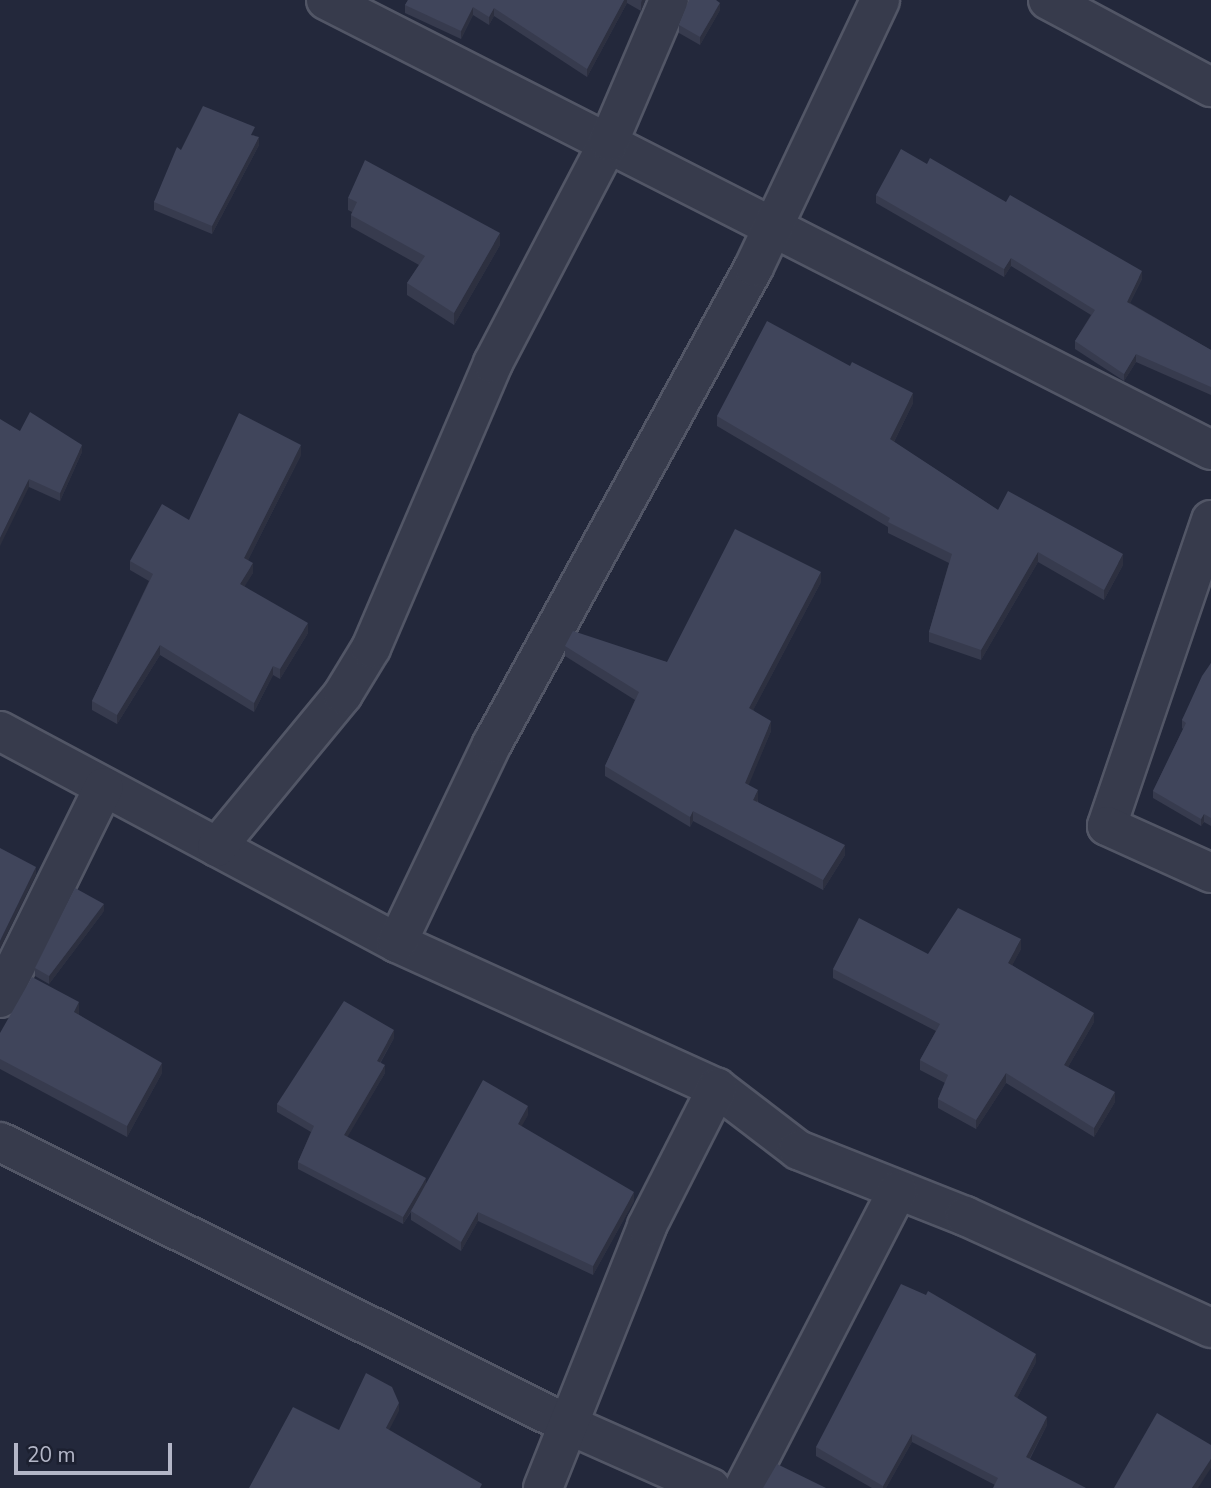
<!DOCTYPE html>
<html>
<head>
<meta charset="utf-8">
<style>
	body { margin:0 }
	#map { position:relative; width:1211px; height:1488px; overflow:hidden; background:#23283b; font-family:"Nunito Sans",sans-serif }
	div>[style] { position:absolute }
	.roads { filter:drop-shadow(2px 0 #525666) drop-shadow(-2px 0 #525666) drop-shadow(0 2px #525666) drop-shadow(0 -2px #525666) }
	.street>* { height:38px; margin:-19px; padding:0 19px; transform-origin:19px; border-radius:19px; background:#373b4c }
	.wall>* { inset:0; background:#373b4e }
	.shaded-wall>* { inset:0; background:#2d3040 }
	.building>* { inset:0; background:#40455b }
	span { translate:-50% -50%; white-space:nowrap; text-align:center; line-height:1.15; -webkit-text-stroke:7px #1c2030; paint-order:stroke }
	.scale { position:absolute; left:14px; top:1443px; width:158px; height:32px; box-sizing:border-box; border:4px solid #b3b6c7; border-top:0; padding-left:9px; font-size:21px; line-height:24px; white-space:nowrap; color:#b3b6c7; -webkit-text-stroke:5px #1c2030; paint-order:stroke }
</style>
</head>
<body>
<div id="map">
	<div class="roads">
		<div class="street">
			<div style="left:326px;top:0;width:993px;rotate:26.95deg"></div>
			<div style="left:1048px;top:0;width:185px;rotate:28.1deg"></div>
			<div style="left:1211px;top:520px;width:323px;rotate:108.8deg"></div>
			<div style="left:1107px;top:826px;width:114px;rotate:24.3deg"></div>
			<div style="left:0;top:731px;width:450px;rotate:28.1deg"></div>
			<div style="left:397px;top:943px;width:351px;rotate:24.4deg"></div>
			<div style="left:717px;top:1088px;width:102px;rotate:37.4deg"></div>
			<div style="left:798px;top:1150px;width:180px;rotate:21.6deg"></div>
			<div style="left:965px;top:1216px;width:270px;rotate:24.5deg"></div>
			<div style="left:217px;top:847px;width:198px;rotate:-50.5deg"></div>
			<div style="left:343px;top:694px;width:54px;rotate:-58.7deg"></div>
			<div style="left:371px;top:648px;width:310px;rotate:-66.8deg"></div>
			<div style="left:493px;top:363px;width:250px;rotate:-62.4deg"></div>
			<div style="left:609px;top:141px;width:153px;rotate:-66.9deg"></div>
			<div style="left:397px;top:943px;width:221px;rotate:-64.5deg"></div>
			<div style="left:492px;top:744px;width:544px;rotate:-61.22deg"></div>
			<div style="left:754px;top:267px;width:295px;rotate:-64.7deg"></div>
			<div style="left:0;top:998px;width:235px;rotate:-63.8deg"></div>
			<div style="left:0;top:1142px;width:635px;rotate:26.44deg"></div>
			<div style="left:569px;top:1425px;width:155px;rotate:23.9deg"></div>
			<div style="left:543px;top:1488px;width:282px;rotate:-68.3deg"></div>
			<div style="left:647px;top:1226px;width:155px;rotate:-63.1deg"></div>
			<div style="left:744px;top:1488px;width:335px;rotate:-62.7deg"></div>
		</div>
	</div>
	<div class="wall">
		<div style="clip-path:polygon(408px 0,645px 0,641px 11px,627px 3px,587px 77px,494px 16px,489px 25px,473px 15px,461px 39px,405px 13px,405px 5px)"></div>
		<div style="clip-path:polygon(720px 10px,700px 45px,679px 33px,679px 25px)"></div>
		<div style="clip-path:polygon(255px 135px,254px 136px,259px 145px,212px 234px,154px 210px,154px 202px,181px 150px)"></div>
		<div style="clip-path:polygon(927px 164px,1142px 279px,1130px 303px,1211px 350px,1211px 395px,1136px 362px,1124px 381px,1075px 349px,1075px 341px,1091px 315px,1011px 266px,1004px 277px,876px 203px,876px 195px)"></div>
		<div style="clip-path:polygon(348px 198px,500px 245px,454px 325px,407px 295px,407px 283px,419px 265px,351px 227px,351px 215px,352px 212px,348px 210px)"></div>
		<div style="clip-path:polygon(850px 366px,913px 403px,894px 442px,998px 510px,1123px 565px,1104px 600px,1038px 562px,981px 660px,929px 642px,929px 632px,949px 563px,888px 533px,888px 527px,717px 426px,717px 416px)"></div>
		<div style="clip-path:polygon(20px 431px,82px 452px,60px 501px,29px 487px)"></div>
		<div style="clip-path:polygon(301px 455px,248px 560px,253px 573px,244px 586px,308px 633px,280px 679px,273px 675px,254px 712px,160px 655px,117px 724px,92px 710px,92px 701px,149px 581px,130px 570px,130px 561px,189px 520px)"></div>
		<div style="clip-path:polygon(821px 582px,753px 710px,771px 731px,748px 785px,758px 800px,758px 802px,845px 855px,823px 890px,693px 821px,690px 827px,605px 776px,605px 766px,635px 700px,565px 656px,565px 646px,667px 662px)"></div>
		<div style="clip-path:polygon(1211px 663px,1211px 826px,1204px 822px,1201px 826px,1153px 798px,1153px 791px,1183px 729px,1182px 728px,1182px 720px)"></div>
		<div style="clip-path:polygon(104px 911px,49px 984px,35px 976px,35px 968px)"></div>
		<div style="clip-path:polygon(1021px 949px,1012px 965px,1094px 1022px,1068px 1067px,1115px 1102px,1094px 1137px,1006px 1083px,976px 1129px,938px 1108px,938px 1099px,945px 1083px,920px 1070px,920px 1060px,936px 1031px,833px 978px,833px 969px,928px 954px)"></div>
		<div style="clip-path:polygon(79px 1013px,78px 1014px,162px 1073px,127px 1137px,0 1069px,0 1033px)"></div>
		<div style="clip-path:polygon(394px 1038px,381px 1062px,385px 1073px,347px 1137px,426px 1184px,528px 1115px,521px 1126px,634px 1201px,593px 1275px,478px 1221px,461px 1251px,411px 1220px,411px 1212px,403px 1224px,298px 1169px,298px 1162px,311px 1132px,277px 1112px,277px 1104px)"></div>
		<div style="clip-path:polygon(1036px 1362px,1017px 1398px,1047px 1425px,1030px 1459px,995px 1485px,912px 1442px,886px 1488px,872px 1488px,816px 1456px,816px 1447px)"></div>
	</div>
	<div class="shaded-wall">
		<div style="clip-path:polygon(624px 0,627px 0,627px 3px,587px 77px,587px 69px)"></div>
		<div style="clip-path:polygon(642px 0,645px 0,641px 11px,641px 3px)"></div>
		<div style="clip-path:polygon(720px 3px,720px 10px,700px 45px,700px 37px)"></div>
		<div style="clip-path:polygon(473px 7px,473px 15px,461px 39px,461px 31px)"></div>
		<div style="clip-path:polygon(494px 8px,494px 16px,489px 25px,489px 17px)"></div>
		<div style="clip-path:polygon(259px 137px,259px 145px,212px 234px,212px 226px)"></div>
		<div style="clip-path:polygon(500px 233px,500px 245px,454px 325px,454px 313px)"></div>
		<div style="clip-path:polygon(1011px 258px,1011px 266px,1004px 277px,1004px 269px)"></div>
		<div style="clip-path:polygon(1142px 271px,1142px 279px,1127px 309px,1127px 302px)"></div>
		<div style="clip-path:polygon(1136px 354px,1136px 362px,1124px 381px,1124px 374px)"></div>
		<div style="clip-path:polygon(913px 393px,913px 403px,890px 450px,890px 439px)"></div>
		<div style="clip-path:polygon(82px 445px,82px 452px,60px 501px,60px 493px)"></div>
		<div style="clip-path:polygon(301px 445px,301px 455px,244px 568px,244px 558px)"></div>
		<div style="clip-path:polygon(29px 479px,29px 487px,0 546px,0 538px)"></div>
		<div style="clip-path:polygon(1038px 552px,1038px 562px,981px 660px,981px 650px)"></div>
		<div style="clip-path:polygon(1123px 554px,1123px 565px,1104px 600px,1104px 590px)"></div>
		<div style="clip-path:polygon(253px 563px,253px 573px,240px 594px,240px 584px)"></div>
		<div style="clip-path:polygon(821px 572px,821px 582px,749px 718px,749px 708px)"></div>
		<div style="clip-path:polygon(308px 623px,308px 633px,280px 679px,280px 669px)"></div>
		<div style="clip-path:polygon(160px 645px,160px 655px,117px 724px,117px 715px)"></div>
		<div style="clip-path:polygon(273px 666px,273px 675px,254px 712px,254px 703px)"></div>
		<div style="clip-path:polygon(771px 721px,771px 731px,745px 794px,745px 783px)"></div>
		<div style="clip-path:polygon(758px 790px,758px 800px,753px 810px,753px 800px)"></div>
		<div style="clip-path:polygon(693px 811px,693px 821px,690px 827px,690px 817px)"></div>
		<div style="clip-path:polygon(1204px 814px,1204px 822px,1201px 826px,1201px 819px)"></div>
		<div style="clip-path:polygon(845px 845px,845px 855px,823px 890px,823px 880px)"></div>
		<div style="clip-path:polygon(36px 867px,36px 875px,0 949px,0 941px)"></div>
		<div style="clip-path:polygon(104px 904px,104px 911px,49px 984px,49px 976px)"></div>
		<div style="clip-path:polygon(1021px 939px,1021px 949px,1008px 973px,1008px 963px)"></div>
		<div style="clip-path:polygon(79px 1002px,79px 1013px,74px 1022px,74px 1012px)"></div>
		<div style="clip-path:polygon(1094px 1013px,1094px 1022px,1064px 1074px,1064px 1065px)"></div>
		<div style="clip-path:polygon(394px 1030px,394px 1038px,377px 1068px,377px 1061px)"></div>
		<div style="clip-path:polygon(162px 1063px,162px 1073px,127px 1137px,127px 1126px)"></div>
		<div style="clip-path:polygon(385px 1065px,385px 1073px,344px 1143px,344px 1135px)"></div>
		<div style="clip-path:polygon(1006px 1073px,1006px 1083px,976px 1129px,976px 1120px)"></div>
		<div style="clip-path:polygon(1115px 1092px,1115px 1102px,1094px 1137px,1094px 1128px)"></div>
		<div style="clip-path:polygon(528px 1106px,528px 1115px,518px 1133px,518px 1124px)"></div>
		<div style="clip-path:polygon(426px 1178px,426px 1186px,403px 1224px,403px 1217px)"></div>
		<div style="clip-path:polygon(634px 1192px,634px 1201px,593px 1275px,593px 1266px)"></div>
		<div style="clip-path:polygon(478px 1212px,478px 1221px,461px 1251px,461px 1242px)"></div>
		<div style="clip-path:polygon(1036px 1354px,1036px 1362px,1014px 1404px,1014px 1396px)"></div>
		<div style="clip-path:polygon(399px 1403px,399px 1411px,386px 1436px,386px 1428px)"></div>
		<div style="clip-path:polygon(1047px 1417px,1047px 1425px,1026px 1465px,1026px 1457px)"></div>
		<div style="clip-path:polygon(912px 1434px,912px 1442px,886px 1488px,883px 1488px,883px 1486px)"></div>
		<div style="clip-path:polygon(1211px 1459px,1211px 1468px,1198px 1488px,1192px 1488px)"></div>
	</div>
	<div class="building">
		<div style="clip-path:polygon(408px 0,624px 0,587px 69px,494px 8px,489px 17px,473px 7px,461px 31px,405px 5px)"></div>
		<div style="clip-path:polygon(689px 0,716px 0,720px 3px,700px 37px,679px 25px)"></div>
		<div style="clip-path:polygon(203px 106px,255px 127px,251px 135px,259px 137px,212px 226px,154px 202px,177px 147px,181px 150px)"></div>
		<div style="clip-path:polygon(901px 149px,927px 164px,930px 158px,1006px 202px,1010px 195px,1142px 271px,1127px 302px,1211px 350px,1211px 387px,1136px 354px,1124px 374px,1075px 341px,1095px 310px,1011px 258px,1004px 269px,876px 195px)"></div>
		<div style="clip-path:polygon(365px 160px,500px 233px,454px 313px,407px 283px,425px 256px,351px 215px,357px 202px,348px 198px)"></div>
		<div style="clip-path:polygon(767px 321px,850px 366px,852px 362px,913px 393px,890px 439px,998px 510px,1008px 491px,1123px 554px,1104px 590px,1038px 552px,981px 650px,929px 632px,952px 554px,888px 522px,890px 518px,717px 416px)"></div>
		<div style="clip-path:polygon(30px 412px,82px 445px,60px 493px,29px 479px,0 538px,0 419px,20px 431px)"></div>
		<div style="clip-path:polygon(239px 413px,301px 445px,244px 558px,253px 563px,240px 584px,308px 623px,280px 669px,273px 666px,254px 703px,160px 645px,117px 715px,92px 701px,153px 574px,130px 561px,162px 504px,189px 520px)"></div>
		<div style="clip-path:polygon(735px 529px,821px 572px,749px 708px,771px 721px,745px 783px,758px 790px,753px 800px,845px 845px,823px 880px,693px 811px,690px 817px,605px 766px,639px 692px,565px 646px,573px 631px,667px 662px)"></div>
		<div style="clip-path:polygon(1211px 663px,1211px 818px,1204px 814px,1201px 819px,1153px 791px,1186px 723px,1182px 720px,1202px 676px)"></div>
		<div style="clip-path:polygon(0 848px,36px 867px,0 941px)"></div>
		<div style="clip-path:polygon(75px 888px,104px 904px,49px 976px,35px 968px)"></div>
		<div style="clip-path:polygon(958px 908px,1021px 939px,1008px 963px,1094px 1013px,1064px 1065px,1115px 1092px,1094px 1128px,1006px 1073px,976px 1120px,938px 1099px,948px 1075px,920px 1060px,940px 1024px,833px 969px,859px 918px,928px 954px)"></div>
		<div style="clip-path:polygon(32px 977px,79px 1002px,74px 1012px,162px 1063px,127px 1126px,0 1059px,0 1033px)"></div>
		<div style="clip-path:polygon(344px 1001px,394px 1030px,377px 1061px,385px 1065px,344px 1135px,426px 1178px,403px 1217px,298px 1162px,314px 1126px,277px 1104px)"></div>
		<div style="clip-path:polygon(483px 1080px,528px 1106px,518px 1124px,634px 1192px,593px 1266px,478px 1212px,461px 1242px,411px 1211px)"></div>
		<div style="clip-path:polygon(901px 1284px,926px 1295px,928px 1291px,1036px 1354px,1014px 1396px,1047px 1417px,1026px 1457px,1086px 1488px,993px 1488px,998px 1478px,912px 1434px,883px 1486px,816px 1447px)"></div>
		<div style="clip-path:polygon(366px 1373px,392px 1387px,399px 1403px,386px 1428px,482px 1484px,480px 1488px,249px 1488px,293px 1407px,339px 1430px)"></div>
		<div style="clip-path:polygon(1157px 1413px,1211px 1445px,1211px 1459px,1192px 1488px,1114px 1488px)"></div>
		<div style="clip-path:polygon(777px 1464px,826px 1488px,763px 1488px)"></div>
	</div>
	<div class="scale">20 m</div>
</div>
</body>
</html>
